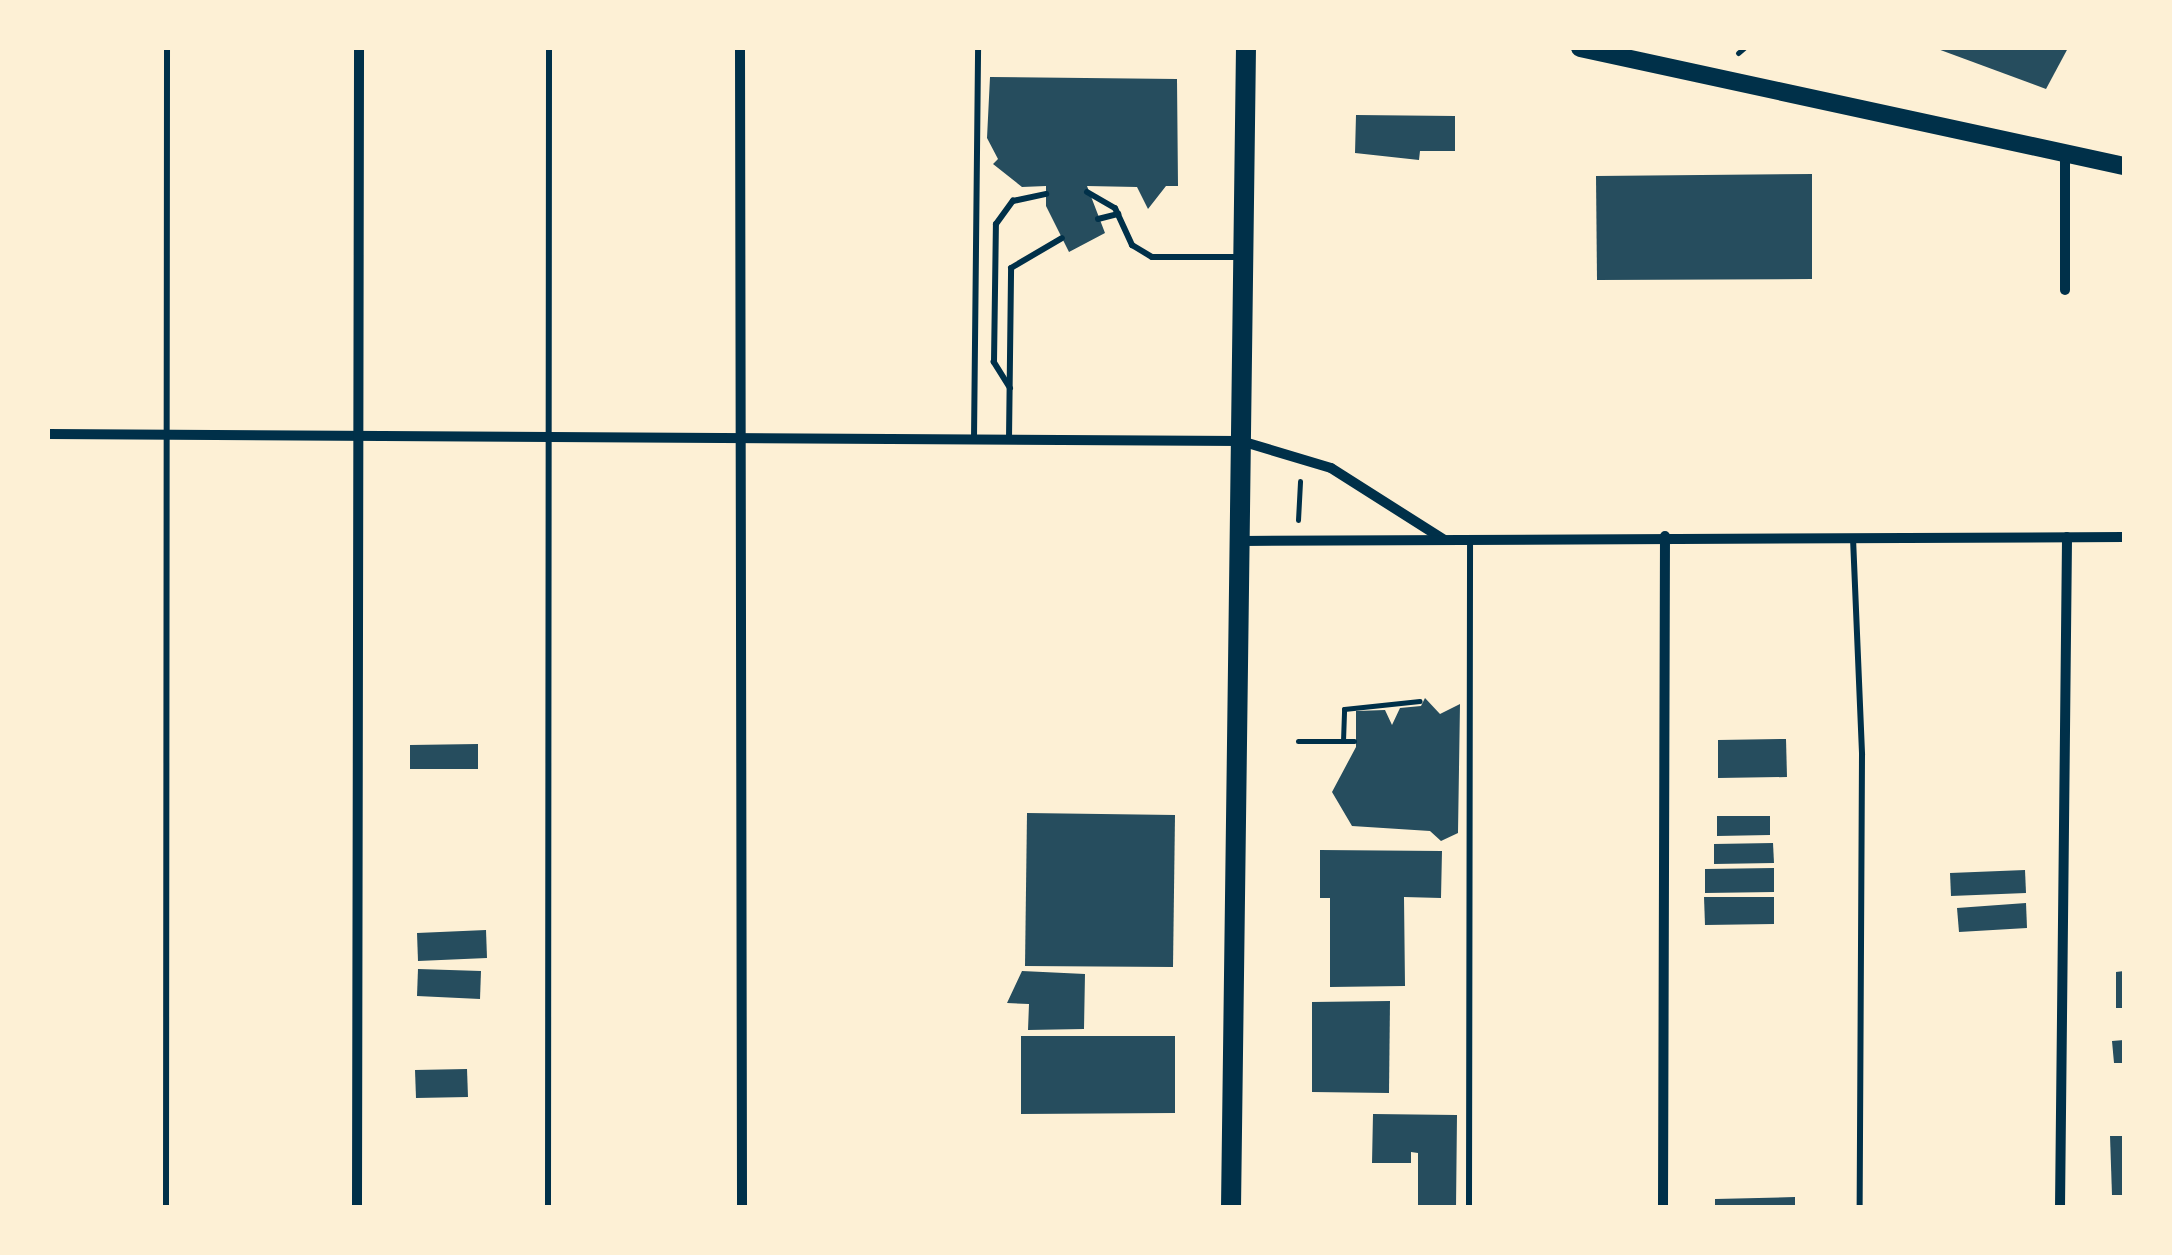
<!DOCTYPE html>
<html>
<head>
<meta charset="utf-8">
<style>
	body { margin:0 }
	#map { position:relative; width:2172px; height:1255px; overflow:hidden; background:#fdf0d5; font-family:Lato,sans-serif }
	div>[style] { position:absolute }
	.building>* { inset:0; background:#264d5e }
	.path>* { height:5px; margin:-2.5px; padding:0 2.5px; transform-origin:2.5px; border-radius:2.5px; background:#003049 }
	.service>* { height:6px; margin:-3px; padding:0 3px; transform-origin:3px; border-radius:3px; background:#003049 }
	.minor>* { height:10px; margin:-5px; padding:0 5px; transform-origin:5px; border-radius:5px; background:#003049 }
	.secondary>* { height:18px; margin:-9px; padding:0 9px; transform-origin:9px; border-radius:9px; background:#003049 }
	.primary>* { height:20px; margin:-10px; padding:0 10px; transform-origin:10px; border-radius:10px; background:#003049 }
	span { translate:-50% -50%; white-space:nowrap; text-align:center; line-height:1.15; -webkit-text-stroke:10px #fdf0d5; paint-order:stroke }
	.frame { position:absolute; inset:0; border:50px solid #fdf0d5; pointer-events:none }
</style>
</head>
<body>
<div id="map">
	<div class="building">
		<div style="clip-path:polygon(1935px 48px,2068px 48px,2046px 89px)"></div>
		<div style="clip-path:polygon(990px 77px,1177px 79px,1178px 186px,1166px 186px,1148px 209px,1137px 187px,1087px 186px,1105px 233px,1069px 252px,1046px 206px,1046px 186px,1022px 187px,993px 164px,998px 159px,987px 138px)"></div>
		<div style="clip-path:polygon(1356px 115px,1455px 116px,1455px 151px,1420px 151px,1419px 160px,1355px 153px)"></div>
		<div style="clip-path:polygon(1812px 174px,1812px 279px,1597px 280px,1596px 176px)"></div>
		<div style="clip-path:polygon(1425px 698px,1440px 714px,1460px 704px,1458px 833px,1441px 841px,1430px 831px,1352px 826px,1332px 792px,1356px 747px,1356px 711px,1385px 710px,1392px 725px,1400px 708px,1421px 706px)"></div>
		<div style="clip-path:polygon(1786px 739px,1787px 777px,1718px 778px,1718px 740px)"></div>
		<div style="clip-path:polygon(478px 744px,478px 769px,410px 769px,410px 745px)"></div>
		<div style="clip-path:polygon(1027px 813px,1175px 815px,1173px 967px,1025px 966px)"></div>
		<div style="clip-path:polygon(1717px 816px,1770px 816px,1770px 835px,1717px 836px)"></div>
		<div style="clip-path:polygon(1773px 843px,1774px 863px,1714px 864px,1714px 844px)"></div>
		<div style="clip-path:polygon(1320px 850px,1442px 851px,1441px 898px,1404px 897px,1405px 986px,1330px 987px,1330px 898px,1320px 898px)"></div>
		<div style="clip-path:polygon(1774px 868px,1774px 892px,1705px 893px,1705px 869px)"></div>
		<div style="clip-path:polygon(2025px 870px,2026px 893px,1951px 896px,1950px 873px)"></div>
		<div style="clip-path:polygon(1704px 897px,1774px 897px,1774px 924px,1705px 925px)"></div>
		<div style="clip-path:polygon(2026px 903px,2027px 928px,1959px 932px,1957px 908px)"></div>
		<div style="clip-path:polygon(486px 930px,487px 958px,418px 961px,417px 933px)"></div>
		<div style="clip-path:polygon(418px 969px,481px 971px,480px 999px,417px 996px)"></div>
		<div style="clip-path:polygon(1022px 971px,1085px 974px,1084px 1029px,1028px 1030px,1029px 1004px,1007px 1003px)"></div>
		<div style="clip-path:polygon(2124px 971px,2124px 1008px,2116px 1008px,2116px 972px)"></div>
		<div style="clip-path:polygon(1390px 1001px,1389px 1093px,1312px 1092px,1312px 1002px)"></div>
		<div style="clip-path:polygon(1021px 1036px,1175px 1036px,1175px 1113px,1021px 1114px)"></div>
		<div style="clip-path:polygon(2124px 1040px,2124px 1063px,2114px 1063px,2112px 1041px)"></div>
		<div style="clip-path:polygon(467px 1069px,468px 1097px,416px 1098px,415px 1070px)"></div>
		<div style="clip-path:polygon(1373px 1114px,1457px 1115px,1456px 1208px,1418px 1208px,1418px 1153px,1411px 1152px,1411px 1163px,1372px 1163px)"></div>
		<div style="clip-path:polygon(2110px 1136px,2124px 1136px,2124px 1195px,2112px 1195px)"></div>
		<div style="clip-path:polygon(1795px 1197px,1795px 1208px,1715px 1208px,1715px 1199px)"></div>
	</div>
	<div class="path">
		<div style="left:1738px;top:53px;width:8px;rotate:-40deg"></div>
		<div style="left:1298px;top:520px;width:39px;rotate:-87deg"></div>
		<div style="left:1298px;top:741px;width:56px"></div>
		<div style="left:1343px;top:741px;width:32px;rotate:-88deg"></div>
		<div style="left:1344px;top:709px;width:76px;rotate:-6deg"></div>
	</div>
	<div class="service">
		<div style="left:1087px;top:192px;width:32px;rotate:30deg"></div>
		<div style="left:1115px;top:208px;width:41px;rotate:65.3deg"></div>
		<div style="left:1132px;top:245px;width:23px;rotate:31deg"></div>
		<div style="left:1152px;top:257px;width:86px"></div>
		<div style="left:1098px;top:219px;width:21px;rotate:-14deg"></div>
		<div style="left:1010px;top:388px;width:31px;rotate:-122deg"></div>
		<div style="left:994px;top:362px;width:138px;rotate:-89.2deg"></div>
		<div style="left:996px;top:224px;width:29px;rotate:-54deg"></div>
		<div style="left:1013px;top:201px;width:34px;rotate:-12deg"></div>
		<div style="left:974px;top:439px;width:391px;rotate:-89.4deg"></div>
		<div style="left:1009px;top:439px;width:171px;rotate:-89.3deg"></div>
		<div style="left:1011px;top:268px;width:59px;rotate:-30.5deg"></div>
		<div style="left:1853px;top:538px;width:217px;rotate:87.6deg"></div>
		<div style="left:1862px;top:755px;width:453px;rotate:90.3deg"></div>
		<div style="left:166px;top:1208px;width:1160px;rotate:-89.95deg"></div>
		<div style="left:548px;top:1208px;width:1160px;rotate:-89.95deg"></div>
		<div style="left:1469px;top:1208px;width:669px;rotate:-89.91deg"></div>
	</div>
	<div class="minor">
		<div style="left:740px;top:48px;width:1160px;rotate:89.9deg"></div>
		<div style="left:2065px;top:290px;width:137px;rotate:-90deg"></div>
		<div style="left:48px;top:434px;width:1193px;rotate:0.34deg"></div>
		<div style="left:1241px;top:441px;width:94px;rotate:16.7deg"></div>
		<div style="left:1331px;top:468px;width:133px;rotate:32.4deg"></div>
		<div style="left:1241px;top:541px;width:883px;rotate:-0.26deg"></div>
		<div style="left:357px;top:1208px;width:1160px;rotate:-89.9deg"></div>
		<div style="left:1663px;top:1208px;width:672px;rotate:-89.83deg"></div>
		<div style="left:2060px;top:1208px;width:671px;rotate:-89.4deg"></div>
	</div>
	<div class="secondary">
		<div style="left:1580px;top:48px;width:557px;rotate:12.24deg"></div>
	</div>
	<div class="primary">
		<div style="left:1231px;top:1208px;width:1160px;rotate:-89.26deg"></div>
	</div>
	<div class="frame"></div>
</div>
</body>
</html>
